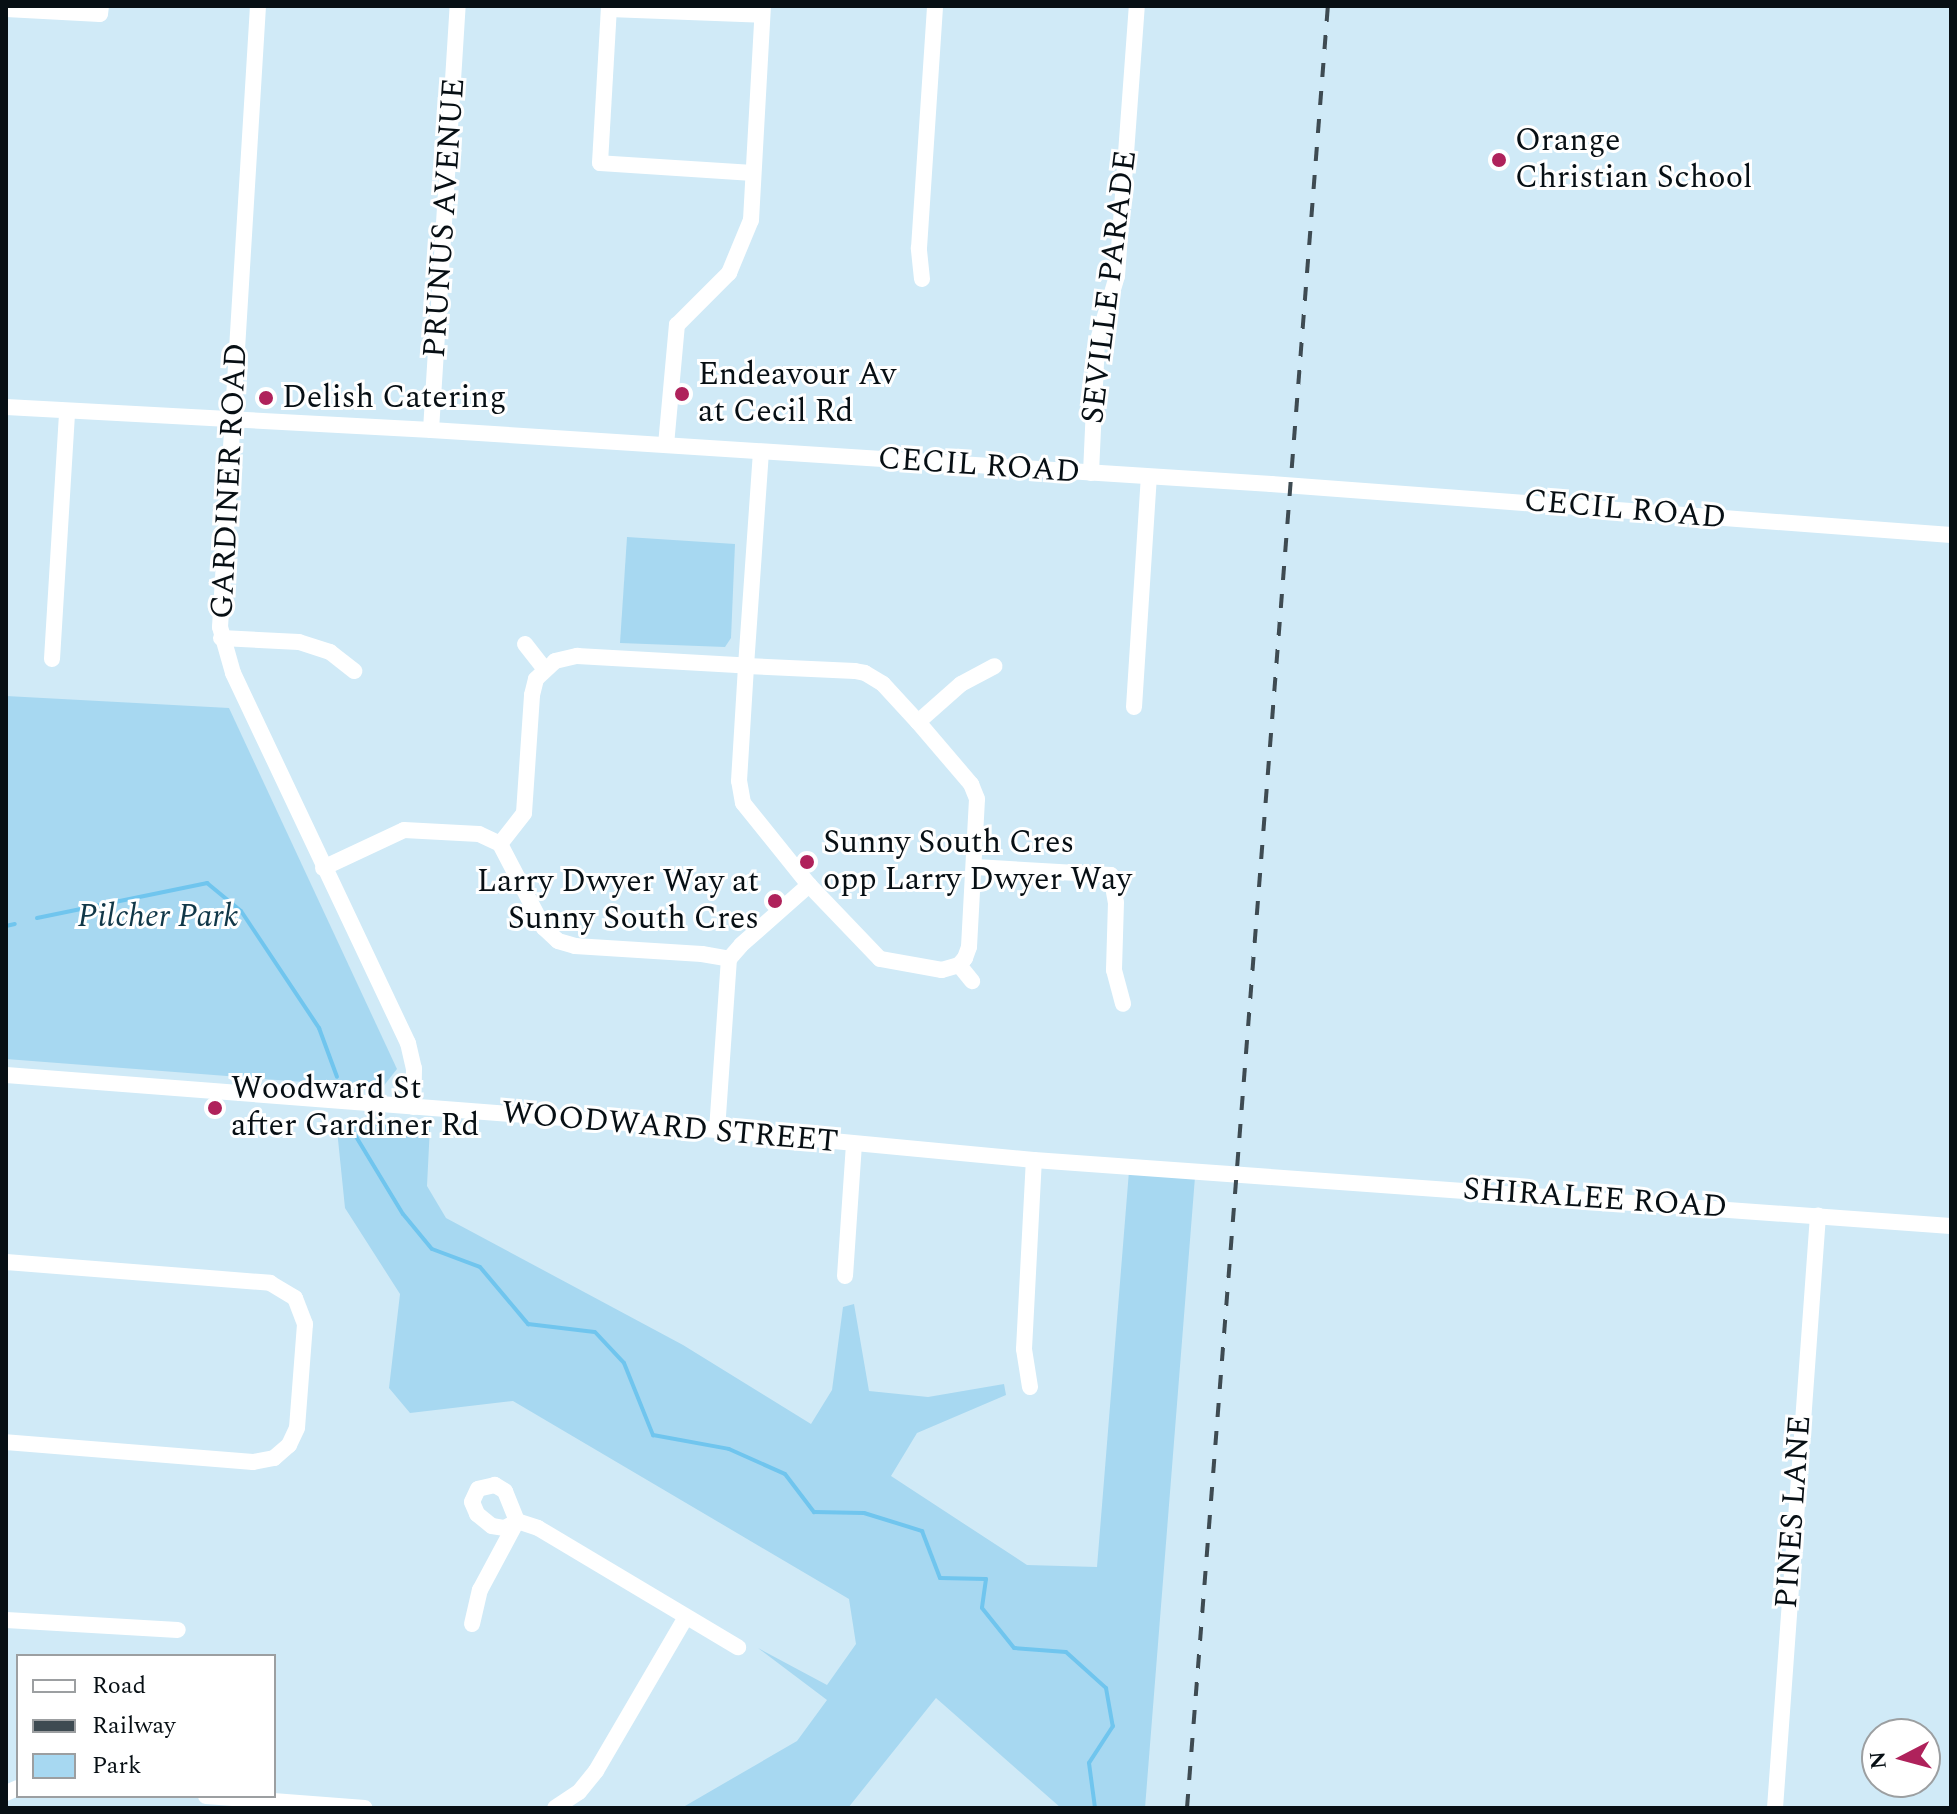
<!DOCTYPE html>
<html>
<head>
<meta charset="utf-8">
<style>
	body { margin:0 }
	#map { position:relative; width:1957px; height:1814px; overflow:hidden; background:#d0eaf7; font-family:Spectral,serif }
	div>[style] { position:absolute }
	.green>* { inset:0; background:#a7d8f1 }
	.stream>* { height:4px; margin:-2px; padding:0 2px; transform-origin:2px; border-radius:2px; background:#70c5ee }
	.minor>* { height:16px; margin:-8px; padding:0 8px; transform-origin:8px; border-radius:8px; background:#fff }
	.rail>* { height:4px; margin-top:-2px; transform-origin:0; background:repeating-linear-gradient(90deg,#3e4b52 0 14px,transparent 0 28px) }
	.dots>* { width:22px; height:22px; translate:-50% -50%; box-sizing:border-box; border:4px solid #fff; border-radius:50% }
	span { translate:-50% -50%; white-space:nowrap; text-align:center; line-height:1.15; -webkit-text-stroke:6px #fff; paint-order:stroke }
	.poi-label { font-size:32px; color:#070f14 }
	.left { translate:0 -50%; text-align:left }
	.right { translate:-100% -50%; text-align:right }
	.street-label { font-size:32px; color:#070f14 }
	.park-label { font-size:32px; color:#103748; font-style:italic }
	.frame { position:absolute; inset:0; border:8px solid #070f14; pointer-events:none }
	.legend { position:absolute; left:16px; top:1654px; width:260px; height:144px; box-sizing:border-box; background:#fff; border:2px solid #9c9fa1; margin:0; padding:10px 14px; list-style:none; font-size:24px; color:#070f14 }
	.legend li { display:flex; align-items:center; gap:16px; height:40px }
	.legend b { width:40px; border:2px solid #9c9fa1 }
	.north { position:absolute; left:1861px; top:1718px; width:80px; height:80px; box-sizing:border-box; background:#fff; border:2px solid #9c9fa1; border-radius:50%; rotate:264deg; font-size:22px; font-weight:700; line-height:32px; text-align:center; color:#070f14 }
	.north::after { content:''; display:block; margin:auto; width:28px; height:36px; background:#af225b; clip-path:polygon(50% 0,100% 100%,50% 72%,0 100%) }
</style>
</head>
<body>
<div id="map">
	<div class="green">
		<div style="clip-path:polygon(627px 537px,735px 544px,731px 638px,725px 647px,620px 643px)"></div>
		<div style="clip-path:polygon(6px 696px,229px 708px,397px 1069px,382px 1088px,6px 1059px)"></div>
		<div style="clip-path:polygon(336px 1120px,430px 1126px,427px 1186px,446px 1218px,683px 1345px,811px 1424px,832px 1390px,843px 1307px,854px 1304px,869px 1391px,928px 1397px,1004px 1384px,1006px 1395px,917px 1433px,891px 1476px,1027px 1565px,1097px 1567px,1129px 1171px,1195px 1177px,1145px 1808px,1061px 1808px,936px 1698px,848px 1808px,672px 1808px,685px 1806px,797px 1741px,827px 1700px,758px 1648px,827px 1685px,856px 1644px,849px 1599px,513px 1401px,410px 1413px,389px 1388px,400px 1294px,345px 1208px)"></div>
	</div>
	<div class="stream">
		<div style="left:37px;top:918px;width:174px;rotate:-11.6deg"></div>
		<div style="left:207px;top:883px;width:44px;rotate:39.5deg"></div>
		<div style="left:241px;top:911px;width:141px;rotate:56.3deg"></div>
		<div style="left:319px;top:1028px;width:52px;rotate:69.8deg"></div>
		<div style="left:6px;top:926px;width:9px;rotate:-13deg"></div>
		<div style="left:349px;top:1125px;width:104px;rotate:58.8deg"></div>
		<div style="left:403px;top:1214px;width:45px;rotate:50.4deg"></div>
		<div style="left:432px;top:1249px;width:51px;rotate:20.6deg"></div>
		<div style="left:480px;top:1267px;width:75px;rotate:49.9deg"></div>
		<div style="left:528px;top:1324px;width:67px;rotate:6.8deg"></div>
		<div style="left:595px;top:1332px;width:42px;rotate:46.9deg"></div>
		<div style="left:624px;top:1363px;width:78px;rotate:68.1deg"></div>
		<div style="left:653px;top:1435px;width:77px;rotate:10.4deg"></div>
		<div style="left:729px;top:1449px;width:61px;rotate:24.1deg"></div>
		<div style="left:785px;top:1474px;width:48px;rotate:52.7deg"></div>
		<div style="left:814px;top:1512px;width:50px;rotate:1.1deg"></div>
		<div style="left:864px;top:1513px;width:61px;rotate:17.2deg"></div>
		<div style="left:922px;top:1531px;width:50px;rotate:69deg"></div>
		<div style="left:940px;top:1578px;width:46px;rotate:1.2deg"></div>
		<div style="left:986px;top:1579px;width:29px;rotate:98deg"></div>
		<div style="left:982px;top:1608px;width:51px;rotate:51.3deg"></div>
		<div style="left:1014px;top:1648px;width:52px;rotate:4.4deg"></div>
		<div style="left:1066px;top:1652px;width:54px;rotate:42deg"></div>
		<div style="left:1106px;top:1688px;width:39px;rotate:80deg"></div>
		<div style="left:1113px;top:1726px;width:44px;rotate:123deg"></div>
		<div style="left:1089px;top:1763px;width:45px;rotate:82.4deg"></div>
	</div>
	<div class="minor">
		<div style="left:258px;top:6px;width:622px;rotate:93.5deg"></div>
		<div style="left:220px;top:627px;width:48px;rotate:74.2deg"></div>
		<div style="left:233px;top:673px;width:409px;rotate:64.7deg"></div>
		<div style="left:408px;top:1043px;width:26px;rotate:77deg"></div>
		<div style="left:414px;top:1068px;width:39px;rotate:91deg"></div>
		<div style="left:6px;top:9px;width:94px;rotate:3deg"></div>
		<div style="left:100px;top:14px;width:8px;rotate:-83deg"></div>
		<div style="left:753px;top:173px;width:153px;rotate:-176.3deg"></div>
		<div style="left:600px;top:163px;width:154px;rotate:-86.7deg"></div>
		<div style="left:609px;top:9px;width:153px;rotate:2.2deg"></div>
		<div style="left:922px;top:279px;width:31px;rotate:-96deg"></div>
		<div style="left:919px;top:248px;width:243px;rotate:-86.2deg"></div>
		<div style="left:6px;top:407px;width:426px;rotate:3.1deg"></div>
		<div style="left:431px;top:430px;width:842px;rotate:3.68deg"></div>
		<div style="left:1271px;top:484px;width:682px;rotate:4.29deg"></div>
		<div style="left:431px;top:430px;width:425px;rotate:-86.4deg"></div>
		<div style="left:666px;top:445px;width:121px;rotate:-84.8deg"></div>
		<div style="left:677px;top:325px;width:74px;rotate:-45deg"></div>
		<div style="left:729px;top:273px;width:57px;rotate:-67.5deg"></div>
		<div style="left:751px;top:220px;width:214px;rotate:-86.8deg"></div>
		<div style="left:1091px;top:473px;width:130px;rotate:-87.4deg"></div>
		<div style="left:1097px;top:343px;width:70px;rotate:-73.4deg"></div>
		<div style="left:1117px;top:276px;width:271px;rotate:-85.8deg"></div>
		<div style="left:221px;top:638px;width:78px;rotate:2.9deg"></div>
		<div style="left:299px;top:642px;width:33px;rotate:18deg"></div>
		<div style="left:330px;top:652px;width:31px;rotate:38deg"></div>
		<div style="left:525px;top:644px;width:31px;rotate:52deg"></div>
		<div style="left:52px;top:659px;width:248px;rotate:-86.5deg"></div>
		<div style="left:1134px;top:707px;width:230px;rotate:-86.3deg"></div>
		<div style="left:918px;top:722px;width:57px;rotate:-41.5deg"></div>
		<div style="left:961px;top:684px;width:38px;rotate:-28deg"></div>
		<div style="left:500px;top:844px;width:39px;rotate:-52deg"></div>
		<div style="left:524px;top:813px;width:118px;rotate:-86.1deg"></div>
		<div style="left:532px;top:695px;width:16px;rotate:-76deg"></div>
		<div style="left:536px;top:679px;width:26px;rotate:-43deg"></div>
		<div style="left:555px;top:661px;width:23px;rotate:-13deg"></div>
		<div style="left:577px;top:656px;width:160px;rotate:3.2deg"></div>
		<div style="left:737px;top:665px;width:9px;rotate:6deg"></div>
		<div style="left:746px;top:666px;width:109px;rotate:2.6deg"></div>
		<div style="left:855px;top:671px;width:10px;rotate:11deg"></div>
		<div style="left:865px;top:673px;width:21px;rotate:31deg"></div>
		<div style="left:883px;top:684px;width:52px;rotate:47.4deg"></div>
		<div style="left:918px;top:722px;width:82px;rotate:49.5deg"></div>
		<div style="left:971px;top:784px;width:16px;rotate:68deg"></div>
		<div style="left:977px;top:799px;width:148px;rotate:93.1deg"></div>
		<div style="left:969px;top:947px;width:12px;rotate:110deg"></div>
		<div style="left:965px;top:958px;width:9px;rotate:131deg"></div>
		<div style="left:959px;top:965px;width:18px;rotate:164deg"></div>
		<div style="left:942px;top:970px;width:63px;rotate:-169.9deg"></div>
		<div style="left:880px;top:959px;width:103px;rotate:-133.8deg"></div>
		<div style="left:809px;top:885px;width:105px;rotate:-128.8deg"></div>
		<div style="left:743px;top:803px;width:22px;rotate:-100deg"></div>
		<div style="left:739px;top:781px;width:115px;rotate:-86.5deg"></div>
		<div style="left:746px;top:666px;width:215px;rotate:-86deg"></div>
		<div style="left:975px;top:867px;width:136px;rotate:3.4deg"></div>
		<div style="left:1111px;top:875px;width:27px;rotate:80deg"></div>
		<div style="left:1116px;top:902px;width:68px;rotate:91.7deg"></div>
		<div style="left:1114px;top:970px;width:35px;rotate:75deg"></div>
		<div style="left:323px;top:868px;width:89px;rotate:-25.1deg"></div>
		<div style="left:404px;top:830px;width:75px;rotate:3.1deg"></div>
		<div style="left:479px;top:834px;width:23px;rotate:25deg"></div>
		<div style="left:500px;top:844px;width:95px;rotate:62.4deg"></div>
		<div style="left:544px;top:928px;width:19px;rotate:43deg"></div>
		<div style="left:558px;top:941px;width:18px;rotate:16deg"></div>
		<div style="left:575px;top:946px;width:127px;rotate:3.6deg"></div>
		<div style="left:702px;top:954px;width:27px;rotate:10deg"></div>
		<div style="left:959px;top:965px;width:21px;rotate:51deg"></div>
		<div style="left:6px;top:1075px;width:713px;rotate:4.42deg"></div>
		<div style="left:717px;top:1130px;width:318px;rotate:5.4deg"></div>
		<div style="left:1034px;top:1160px;width:919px;rotate:4.12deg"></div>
		<div style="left:717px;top:1130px;width:171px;rotate:-86deg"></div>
		<div style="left:729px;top:959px;width:18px;rotate:-49deg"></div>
		<div style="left:741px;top:945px;width:91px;rotate:-41.4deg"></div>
		<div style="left:6px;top:1262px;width:265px;rotate:4.5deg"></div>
		<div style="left:270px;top:1283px;width:29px;rotate:31deg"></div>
		<div style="left:295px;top:1298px;width:28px;rotate:69deg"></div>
		<div style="left:305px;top:1324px;width:104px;rotate:94.4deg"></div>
		<div style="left:297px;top:1428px;width:19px;rotate:115deg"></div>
		<div style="left:289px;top:1445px;width:20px;rotate:139deg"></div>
		<div style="left:274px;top:1458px;width:21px;rotate:169deg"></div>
		<div style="left:253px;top:1462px;width:248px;rotate:-175.4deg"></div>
		<div style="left:845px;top:1276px;width:132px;rotate:-86.1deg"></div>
		<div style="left:1030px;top:1387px;width:38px;rotate:-99deg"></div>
		<div style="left:1024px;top:1349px;width:189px;rotate:-87deg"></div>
		<div style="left:6px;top:1620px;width:172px;rotate:3.3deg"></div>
		<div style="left:472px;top:1624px;width:35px;rotate:-77deg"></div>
		<div style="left:480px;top:1590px;width:78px;rotate:-61.8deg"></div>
		<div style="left:517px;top:1521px;width:32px;rotate:-112deg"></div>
		<div style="left:505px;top:1491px;width:12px;rotate:-149deg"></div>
		<div style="left:495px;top:1485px;width:17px;rotate:167deg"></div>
		<div style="left:478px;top:1489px;width:14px;rotate:115deg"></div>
		<div style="left:472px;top:1502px;width:13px;rotate:67deg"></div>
		<div style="left:477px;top:1514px;width:19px;rotate:39deg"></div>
		<div style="left:492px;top:1526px;width:13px;rotate:9deg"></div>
		<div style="left:505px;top:1528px;width:14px;rotate:-30deg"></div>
		<div style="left:517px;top:1521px;width:22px;rotate:18deg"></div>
		<div style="left:538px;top:1528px;width:233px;rotate:30.8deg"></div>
		<div style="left:6px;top:1793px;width:13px;rotate:-23deg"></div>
		<div style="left:206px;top:1796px;width:159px;rotate:4.3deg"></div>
		<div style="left:555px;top:1808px;width:29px;rotate:-34deg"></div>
		<div style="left:579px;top:1792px;width:27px;rotate:-51deg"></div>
		<div style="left:596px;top:1771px;width:178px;rotate:-59.7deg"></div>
		<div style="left:1775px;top:1808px;width:594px;rotate:-85.85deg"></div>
	</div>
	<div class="rail">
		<div style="left:1187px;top:1808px;width:1808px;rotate:-85.53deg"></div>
	</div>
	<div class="dots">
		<div style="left:1499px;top:160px;background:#af225b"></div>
		<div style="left:682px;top:394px;background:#af225b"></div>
		<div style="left:266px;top:398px;background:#af225b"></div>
		<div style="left:807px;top:862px;background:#af225b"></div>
		<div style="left:775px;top:901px;background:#af225b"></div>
		<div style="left:215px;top:1108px;background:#af225b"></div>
	</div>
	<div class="poi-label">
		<span class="left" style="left:1515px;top:160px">Orange<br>Christian School</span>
		<span class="left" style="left:698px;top:394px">Endeavour Av<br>at Cecil Rd</span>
		<span class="left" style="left:282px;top:398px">Delish Catering</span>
		<span class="left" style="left:823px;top:862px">Sunny South Cres<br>opp Larry Dwyer Way</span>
		<span class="right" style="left:759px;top:901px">Larry Dwyer Way at<br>Sunny South Cres</span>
		<span class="left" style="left:231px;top:1108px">Woodward St<br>after Gardiner Rd</span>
	</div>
	<div class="street-label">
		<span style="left:445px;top:218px;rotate:-86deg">PRUNUS AVENUE</span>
		<span style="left:1110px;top:287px;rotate:-83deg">SEVILLE PARADE</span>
		<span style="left:979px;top:466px;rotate:4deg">CECIL ROAD</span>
		<span style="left:230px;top:481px;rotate:-87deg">GARDINER ROAD</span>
		<span style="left:1625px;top:510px;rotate:5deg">CECIL ROAD</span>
		<span style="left:670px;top:1128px;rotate:5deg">WOODWARD STREET</span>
		<span style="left:1595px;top:1199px;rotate:4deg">SHIRALEE ROAD</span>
		<span style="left:1794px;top:1512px;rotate:-86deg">PINES LANE</span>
	</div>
	<div class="park-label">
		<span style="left:158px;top:917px">Pilcher Park</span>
	</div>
	<div class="frame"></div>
	<ul class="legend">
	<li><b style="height:10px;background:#fff"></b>Road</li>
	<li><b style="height:10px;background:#3e4b52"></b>Railway</li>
	<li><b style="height:22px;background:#a7d8f1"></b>Park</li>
	</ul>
	<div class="north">N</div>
</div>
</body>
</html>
